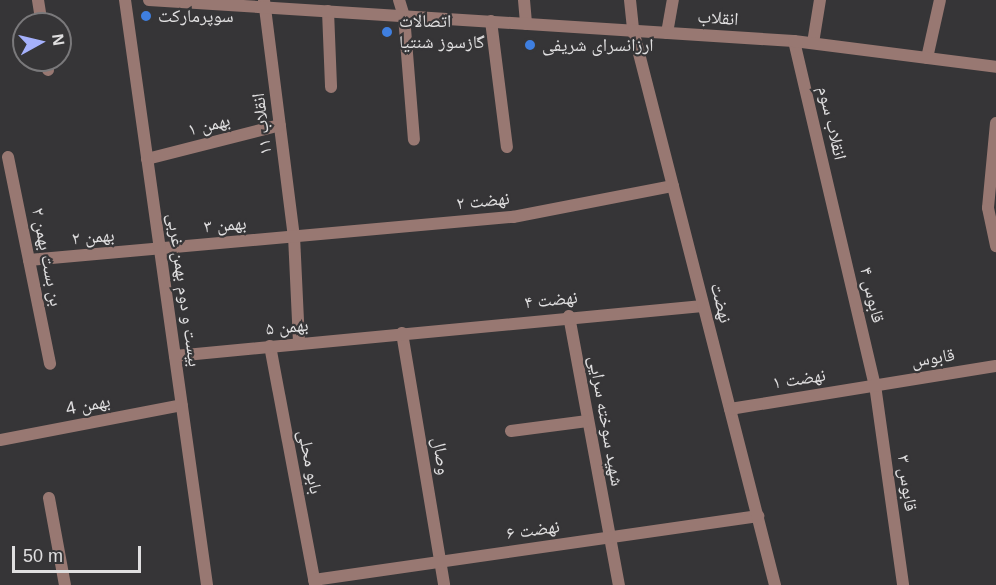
<!DOCTYPE html>
<html>
<head>
<meta charset="utf-8">
<style>
	body { margin:0 }
	#map { position:relative; width:996px; height:585px; overflow:hidden; background:#363537; font-family:Arial,"Noto Naskh Arabic",sans-serif }
	div>[style] { position:absolute }
	.minor>* { height:12px; margin:-6px; padding:0 6px; transform-origin:6px; border-radius:6px; background:#987872 }
	.tertiary>* { height:12px; margin:-6px; padding:0 6px; transform-origin:6px; border-radius:6px; background:#987872 }
	.dots>* { width:16px; height:16px; translate:-50% -50%; box-sizing:border-box; border:3px solid #363537; border-radius:50% }
	span { translate:-50% -50%; white-space:nowrap; text-align:center; line-height:1.15; -webkit-text-stroke:4.5px #363537; paint-order:stroke }
	.poi-label { font-size:18px; color:#e0dfe0 }
	.left { translate:0 -50%; text-align:left }
	.street-label { font-size:18px; color:#e0dfe0 }
	.north { position:absolute; left:12px; top:12px; width:60px; height:60px; box-sizing:border-box; background:#363537; border:2px solid #7a797b; border-radius:50%; rotate:82deg; font-size:16px; font-weight:700; line-height:24px; text-align:center; color:#e0dfe0 }
	.north::after { content:''; display:block; margin:auto; width:21px; height:27px; background:#a5b1fc; clip-path:polygon(50% 0,100% 100%,50% 72%,0 100%) }
	.scale { position:absolute; left:12px; top:546px; width:129px; height:27px; box-sizing:border-box; border:3px solid #e0dfe0; border-top:0; padding-left:8px; font-size:18px; line-height:21px; white-space:nowrap; color:#e0dfe0; -webkit-text-stroke:4px #363537; paint-order:stroke }
</style>
</head>
<body>
<div id="map">
	<div class="minor">
		<div style="left:38px;top:0;width:24px;rotate:81deg"></div>
		<div style="left:264px;top:0;width:238px;rotate:82.8deg"></div>
		<div style="left:294px;top:236px;width:107px;rotate:87.3deg"></div>
		<div style="left:399px;top:0;width:17px;rotate:73deg"></div>
		<div style="left:404px;top:16px;width:124px;rotate:85.4deg"></div>
		<div style="left:524px;top:0;width:24px;rotate:85deg"></div>
		<div style="left:328px;top:11px;width:76px;rotate:87.7deg"></div>
		<div style="left:491px;top:21px;width:127px;rotate:82.8deg"></div>
		<div style="left:667px;top:33px;width:34px;rotate:-80deg"></div>
		<div style="left:794px;top:41px;width:353px;rotate:76.8deg"></div>
		<div style="left:875px;top:385px;width:202px;rotate:82deg"></div>
		<div style="left:813px;top:43px;width:44px;rotate:-80.8deg"></div>
		<div style="left:927px;top:58px;width:59px;rotate:-77.4deg"></div>
		<div style="left:47px;top:60px;width:10px;rotate:84deg"></div>
		<div style="left:996px;top:123px;width:85px;rotate:95.4deg"></div>
		<div style="left:988px;top:208px;width:39px;rotate:78deg"></div>
		<div style="left:8px;top:157px;width:211px;rotate:78.5deg"></div>
		<div style="left:147px;top:159px;width:137px;rotate:-14.3deg"></div>
		<div style="left:29px;top:260px;width:486px;rotate:-5.1deg"></div>
		<div style="left:513px;top:217px;width:163px;rotate:-11deg"></div>
		<div style="left:569px;top:316px;width:274px;rotate:79.5deg"></div>
		<div style="left:402px;top:333px;width:255px;rotate:80.5deg"></div>
		<div style="left:270px;top:346px;width:243px;rotate:79.3deg"></div>
		<div style="left:175px;top:356px;width:530px;rotate:-5.41deg"></div>
		<div style="left:511px;top:431px;width:77px;rotate:-7.5deg"></div>
		<div style="left:0;top:440px;width:185px;rotate:-10.9deg"></div>
		<div style="left:49px;top:498px;width:88px;rotate:79.6deg"></div>
		<div style="left:314px;top:580px;width:449px;rotate:-8.2deg"></div>
	</div>
	<div class="tertiary">
		<div style="left:125px;top:0;width:591px;rotate:82.02deg"></div>
		<div style="left:149px;top:0;width:646px;rotate:3.64deg"></div>
		<div style="left:794px;top:41px;width:204px;rotate:7.3deg"></div>
		<div style="left:630px;top:0;width:30px;rotate:84deg"></div>
		<div style="left:633px;top:30px;width:573px;rotate:75.65deg"></div>
		<div style="left:730px;top:409px;width:269px;rotate:-9.2deg"></div>
	</div>
	<div class="dots">
		<div style="left:146px;top:16px;background:#3f7fe0"></div>
		<div style="left:387px;top:32px;background:#3f7fe0"></div>
		<div style="left:530px;top:45px;background:#3f7fe0"></div>
	</div>
	<div class="poi-label">
		<span class="left" style="left:158px;top:16px">سوپرمارکت</span>
		<span class="left" style="left:399px;top:32px">اتصالات<br>گازسوز شنتیا</span>
		<span class="left" style="left:542px;top:45px">ارزانسرای شریفی</span>
	</div>
	<div class="street-label">
		<span style="left:718px;top:18px;rotate:4deg">انقلاب</span>
		<span style="left:832px;top:123px;rotate:77deg">انقلاب سوم</span>
		<span style="left:262px;top:124px;rotate:-97deg">۱۱ انقلاب</span>
		<span style="left:209px;top:125px;rotate:-14deg">۱ بهمن</span>
		<span style="left:483px;top:201px;rotate:-6deg">۲ نهضت</span>
		<span style="left:225px;top:225px;rotate:-5deg">۳ بهمن</span>
		<span style="left:93px;top:237px;rotate:-5deg">۲ بهمن</span>
		<span style="left:47px;top:257px;rotate:79deg">بن بست بهمن ۲</span>
		<span style="left:184px;top:290px;rotate:82deg">بیست و دوم بهمن غربی</span>
		<span style="left:872px;top:295px;rotate:77deg">۴ قابوس</span>
		<span style="left:551px;top:300px;rotate:-6deg">۴ نهضت</span>
		<span style="left:721px;top:303px;rotate:76deg">نهضت</span>
		<span style="left:287px;top:327px;rotate:-6deg">۵ بهمن</span>
		<span style="left:933px;top:358px;rotate:-9deg">قابوس</span>
		<span style="left:799px;top:379px;rotate:-9deg">۱ نهضت</span>
		<span style="left:88px;top:405px;rotate:-11deg">بهمن 4</span>
		<span style="left:606px;top:421px;rotate:80deg">شهید سوخته سرایی</span>
		<span style="left:441px;top:456px;rotate:81deg">وصال</span>
		<span style="left:310px;top:462px;rotate:79deg">بابو محلی</span>
		<span style="left:907px;top:483px;rotate:82deg">۳ قابوس</span>
		<span style="left:533px;top:530px;rotate:-8deg">۶ نهضت</span>
	</div>
	<div class="north">N</div>
	<div class="scale">50 m</div>
</div>
</body>
</html>
